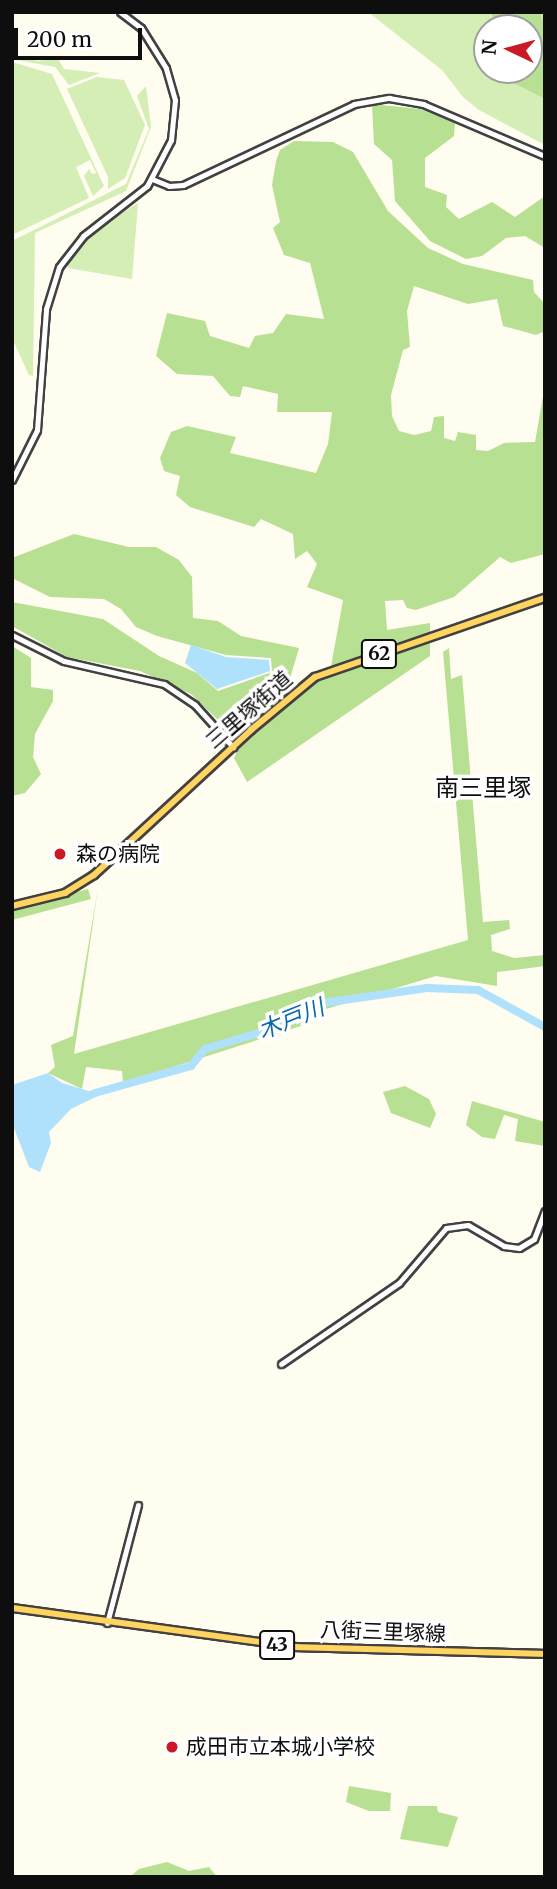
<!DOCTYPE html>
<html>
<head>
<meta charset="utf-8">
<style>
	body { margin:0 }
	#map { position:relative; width:557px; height:1889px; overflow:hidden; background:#fffcf0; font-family:Merriweather,"Noto Sans JP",serif }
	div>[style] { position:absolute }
	.green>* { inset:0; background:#d4eeb5 }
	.forest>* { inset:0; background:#b8e093 }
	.water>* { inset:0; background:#afe1fc }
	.river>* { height:8px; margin:-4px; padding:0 4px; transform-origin:4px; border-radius:4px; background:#afe1fc }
	.roads { filter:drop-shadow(2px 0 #414141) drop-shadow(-2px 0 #414141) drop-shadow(0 2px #414141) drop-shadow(0 -2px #414141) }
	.minor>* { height:5px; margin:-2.5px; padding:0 2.5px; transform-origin:2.5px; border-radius:2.5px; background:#fff }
	.major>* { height:6px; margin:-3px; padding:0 3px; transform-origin:3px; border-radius:3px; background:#ffd460 }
	.dots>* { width:19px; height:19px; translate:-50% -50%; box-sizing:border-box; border:4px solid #fff; border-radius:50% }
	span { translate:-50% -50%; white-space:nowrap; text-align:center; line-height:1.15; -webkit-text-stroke:7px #fff; paint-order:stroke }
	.shield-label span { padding:2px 5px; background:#fff; border:2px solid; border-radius:5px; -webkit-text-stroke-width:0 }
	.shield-label { font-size:19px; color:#0e0e0e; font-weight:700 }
	.street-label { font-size:21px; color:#0e0e0e }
	.poi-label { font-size:21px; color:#0e0e0e }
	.left { translate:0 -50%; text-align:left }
	.water-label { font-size:23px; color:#0c6aac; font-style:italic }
	.quarter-label { font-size:24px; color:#0e0e0e }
	.frame { position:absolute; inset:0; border:14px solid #0e0e0e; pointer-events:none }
	.north { position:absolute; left:473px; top:14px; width:70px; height:70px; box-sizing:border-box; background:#fff; border:2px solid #9f9f9f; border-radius:50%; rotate:275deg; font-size:19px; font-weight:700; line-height:28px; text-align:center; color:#0e0e0e }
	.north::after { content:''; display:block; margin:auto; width:24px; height:32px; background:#cc1926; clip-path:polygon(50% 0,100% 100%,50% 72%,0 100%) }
	.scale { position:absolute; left:14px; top:28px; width:128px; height:32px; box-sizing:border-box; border:4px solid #0e0e0e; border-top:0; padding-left:9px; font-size:21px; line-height:24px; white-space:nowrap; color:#0e0e0e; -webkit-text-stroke:5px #fff; paint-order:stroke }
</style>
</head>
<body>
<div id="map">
	<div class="green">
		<div style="clip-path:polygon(evenodd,368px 12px,545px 12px,545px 145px,479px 110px,463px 97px,442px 70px,368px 12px,487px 28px,529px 28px,529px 70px,487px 70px,487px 28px)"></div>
		<div style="clip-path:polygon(12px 55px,39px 61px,57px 57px,64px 69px,100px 73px,69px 85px,55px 67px,12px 59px)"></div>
		<div style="clip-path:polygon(12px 62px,52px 74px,104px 186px,93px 196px,84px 176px,89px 169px,92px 174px,96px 173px,90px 160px,76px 167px,89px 198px,12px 235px)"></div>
		<div style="clip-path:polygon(97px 77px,124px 80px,145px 125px,125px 178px,108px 189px,108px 177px,67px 89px)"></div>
		<div style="clip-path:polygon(146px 86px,151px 127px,126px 191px,35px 233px,33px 376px,29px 375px,12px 338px,12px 241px,126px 184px,149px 129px,137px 96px)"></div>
		<div style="clip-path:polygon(138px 203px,132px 279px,68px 268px,67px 260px,83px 238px)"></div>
	</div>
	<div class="forest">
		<div style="clip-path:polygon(491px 12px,540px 12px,545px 28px,545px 99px,512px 82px,508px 70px,529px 70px,529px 28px,496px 28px)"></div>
		<div style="clip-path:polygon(372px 104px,420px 109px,455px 123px,454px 136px,425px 158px,425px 187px,447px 195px,446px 207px,459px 219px,492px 202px,515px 217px,545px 196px,545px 248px,525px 236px,506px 238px,482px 256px,466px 259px,430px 241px,395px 201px,392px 160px,374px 144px)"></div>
		<div style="clip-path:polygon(294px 141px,333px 142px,353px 152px,388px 211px,428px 248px,463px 264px,533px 280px,534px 292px,545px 304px,545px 331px,536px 335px,503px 326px,497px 299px,468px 304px,414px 286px,407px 311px,410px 347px,403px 350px,391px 395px,392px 416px,399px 431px,414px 435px,431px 431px,434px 417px,444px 416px,444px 438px,455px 441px,458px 432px,476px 435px,476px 450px,488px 451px,504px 443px,535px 442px,545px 385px,545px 554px,511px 563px,500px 557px,454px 597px,416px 610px,407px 608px,403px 600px,385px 601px,387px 630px,430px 623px,430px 656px,247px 782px,234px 758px,241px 742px,191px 694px,140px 671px,67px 657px,12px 626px,12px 602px,103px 619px,159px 656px,197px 673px,218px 691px,272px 672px,271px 658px,226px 655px,157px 636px,136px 627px,121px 609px,104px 599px,50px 597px,12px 578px,12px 558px,74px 534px,129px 547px,156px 547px,179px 560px,192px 577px,193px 618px,218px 621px,241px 636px,299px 648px,289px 682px,297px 688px,330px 672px,343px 600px,307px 587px,317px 564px,311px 556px,307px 551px,295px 559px,293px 534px,261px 519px,254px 527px,190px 507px,176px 495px,180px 476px,164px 471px,160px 458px,171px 432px,187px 426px,236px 437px,230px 453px,316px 473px,328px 444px,332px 412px,277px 412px,278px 394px,243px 386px,240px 397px,230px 396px,213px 376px,177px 374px,156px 356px,167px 313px,205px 321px,210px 336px,249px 348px,255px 336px,273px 333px,286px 314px,324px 319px,310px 263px,284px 255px,273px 228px,280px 222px,272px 185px,276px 161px,280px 150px)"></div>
		<div style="clip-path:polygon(12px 646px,31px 658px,31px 687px,53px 690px,53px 701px,35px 734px,33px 757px,41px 774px,25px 793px,12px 796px)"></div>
		<div style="clip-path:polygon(449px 648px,451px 679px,462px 675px,483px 922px,509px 920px,510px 929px,491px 935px,492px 951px,514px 958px,545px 955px,545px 966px,497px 972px,497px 986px,436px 976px,316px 1012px,304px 1025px,123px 1083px,122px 1071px,86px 1067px,82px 1089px,48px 1073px,55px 1067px,51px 1045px,73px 1036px,98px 888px,74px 1054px,468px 940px,443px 652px)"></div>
		<div style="clip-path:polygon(88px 889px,91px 899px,12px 920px,12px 909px)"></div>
		<div style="clip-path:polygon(405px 1086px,429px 1099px,436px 1114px,430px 1128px,391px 1113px,383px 1092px)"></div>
		<div style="clip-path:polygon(472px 1101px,545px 1122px,545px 1146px,515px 1141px,518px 1119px,504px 1115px,495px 1139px,482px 1137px,466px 1125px)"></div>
		<div style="clip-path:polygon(349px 1786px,391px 1793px,390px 1811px,369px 1811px,346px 1802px)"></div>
		<div style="clip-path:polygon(408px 1806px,437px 1806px,438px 1812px,458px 1817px,448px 1847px,400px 1839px)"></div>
		<div style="clip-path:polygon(167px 1862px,189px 1871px,209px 1867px,217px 1877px,130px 1877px,139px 1869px)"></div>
	</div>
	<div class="water">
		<div style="clip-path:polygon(191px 645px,226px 657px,269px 660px,270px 671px,217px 689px,185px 663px)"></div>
		<div style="clip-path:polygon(48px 1073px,62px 1083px,89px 1091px,105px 1087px,106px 1092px,71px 1109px,49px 1132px,51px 1143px,40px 1172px,29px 1167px,12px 1123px,12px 1085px)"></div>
	</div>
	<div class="river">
		<div style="left:95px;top:1093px;width:100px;rotate:-15.7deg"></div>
		<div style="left:191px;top:1066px;width:22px;rotate:-51deg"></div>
		<div style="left:205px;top:1049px;width:77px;rotate:-16.6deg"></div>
		<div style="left:279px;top:1027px;width:50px;rotate:-28.6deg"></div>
		<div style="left:323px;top:1003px;width:105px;rotate:-8.2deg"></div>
		<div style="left:427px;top:988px;width:51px;rotate:2.2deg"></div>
		<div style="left:478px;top:990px;width:77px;rotate:28.9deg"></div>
	</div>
	<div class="roads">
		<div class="minor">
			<div style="left:152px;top:179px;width:18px;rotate:22deg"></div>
			<div style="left:169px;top:186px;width:14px;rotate:-4deg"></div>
			<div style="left:183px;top:185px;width:189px;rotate:-25.3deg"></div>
			<div style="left:354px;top:104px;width:36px;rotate:-10deg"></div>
			<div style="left:389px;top:98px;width:35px;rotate:10deg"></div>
			<div style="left:423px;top:104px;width:133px;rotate:23.1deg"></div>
			<div style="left:12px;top:480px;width:56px;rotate:-63.4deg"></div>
			<div style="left:37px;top:430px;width:121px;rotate:-85.7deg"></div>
			<div style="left:46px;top:309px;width:44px;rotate:-72.8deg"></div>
			<div style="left:59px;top:267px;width:39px;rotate:-52deg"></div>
			<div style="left:83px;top:236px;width:81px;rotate:-38deg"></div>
			<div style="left:147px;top:186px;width:52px;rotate:-62.4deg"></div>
			<div style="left:171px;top:140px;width:40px;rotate:-84.3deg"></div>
			<div style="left:175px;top:100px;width:33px;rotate:-106deg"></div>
			<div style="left:166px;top:68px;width:47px;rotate:-122deg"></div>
			<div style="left:141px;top:28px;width:26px;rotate:-143deg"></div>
			<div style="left:12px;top:635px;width:58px;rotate:26.6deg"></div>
			<div style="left:64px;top:661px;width:103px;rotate:13deg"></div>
			<div style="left:164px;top:684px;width:37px;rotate:34deg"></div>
			<div style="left:195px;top:705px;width:57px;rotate:47.9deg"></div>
			<div style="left:281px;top:1364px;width:143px;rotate:-34.5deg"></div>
			<div style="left:399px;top:1283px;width:72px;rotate:-49.5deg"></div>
			<div style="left:446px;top:1228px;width:22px;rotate:-8deg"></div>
			<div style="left:468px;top:1225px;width:42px;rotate:30.3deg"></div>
			<div style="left:504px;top:1246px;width:15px;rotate:8deg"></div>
			<div style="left:519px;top:1248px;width:17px;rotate:-31deg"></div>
			<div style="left:534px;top:1239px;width:30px;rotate:-69deg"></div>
			<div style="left:107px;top:1623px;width:122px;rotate:-75.3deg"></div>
		</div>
		<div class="major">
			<div style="left:12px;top:906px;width:55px;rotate:-13.8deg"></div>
			<div style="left:65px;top:893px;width:34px;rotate:-32deg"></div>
			<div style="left:94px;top:875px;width:214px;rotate:-42.7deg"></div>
			<div style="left:251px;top:730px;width:83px;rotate:-39.6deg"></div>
			<div style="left:315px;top:677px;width:243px;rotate:-19deg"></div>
			<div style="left:12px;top:1608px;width:287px;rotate:7.8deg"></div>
			<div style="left:296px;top:1647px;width:249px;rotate:1.6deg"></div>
		</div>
	</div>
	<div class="dots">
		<div style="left:60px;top:854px;background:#cc1926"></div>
		<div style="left:172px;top:1747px;background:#cc1926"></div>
	</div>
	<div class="shield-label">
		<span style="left:379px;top:654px">62</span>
		<span style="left:277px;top:1645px">43</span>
	</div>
	<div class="street-label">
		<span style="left:249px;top:710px;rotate:-41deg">三里塚街道</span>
		<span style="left:383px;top:1632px;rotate:2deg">八街三里塚線</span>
	</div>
	<div class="poi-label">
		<span class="left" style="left:76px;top:854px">森の病院</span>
		<span class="left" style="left:186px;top:1747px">成田市立本城小学校</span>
	</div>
	<div class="water-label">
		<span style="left:291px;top:1019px;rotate:-22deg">木戸川</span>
	</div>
	<div class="quarter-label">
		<span style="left:483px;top:788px">南三里塚</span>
	</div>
	<div class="frame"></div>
	<div class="north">N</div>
	<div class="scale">200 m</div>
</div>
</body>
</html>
